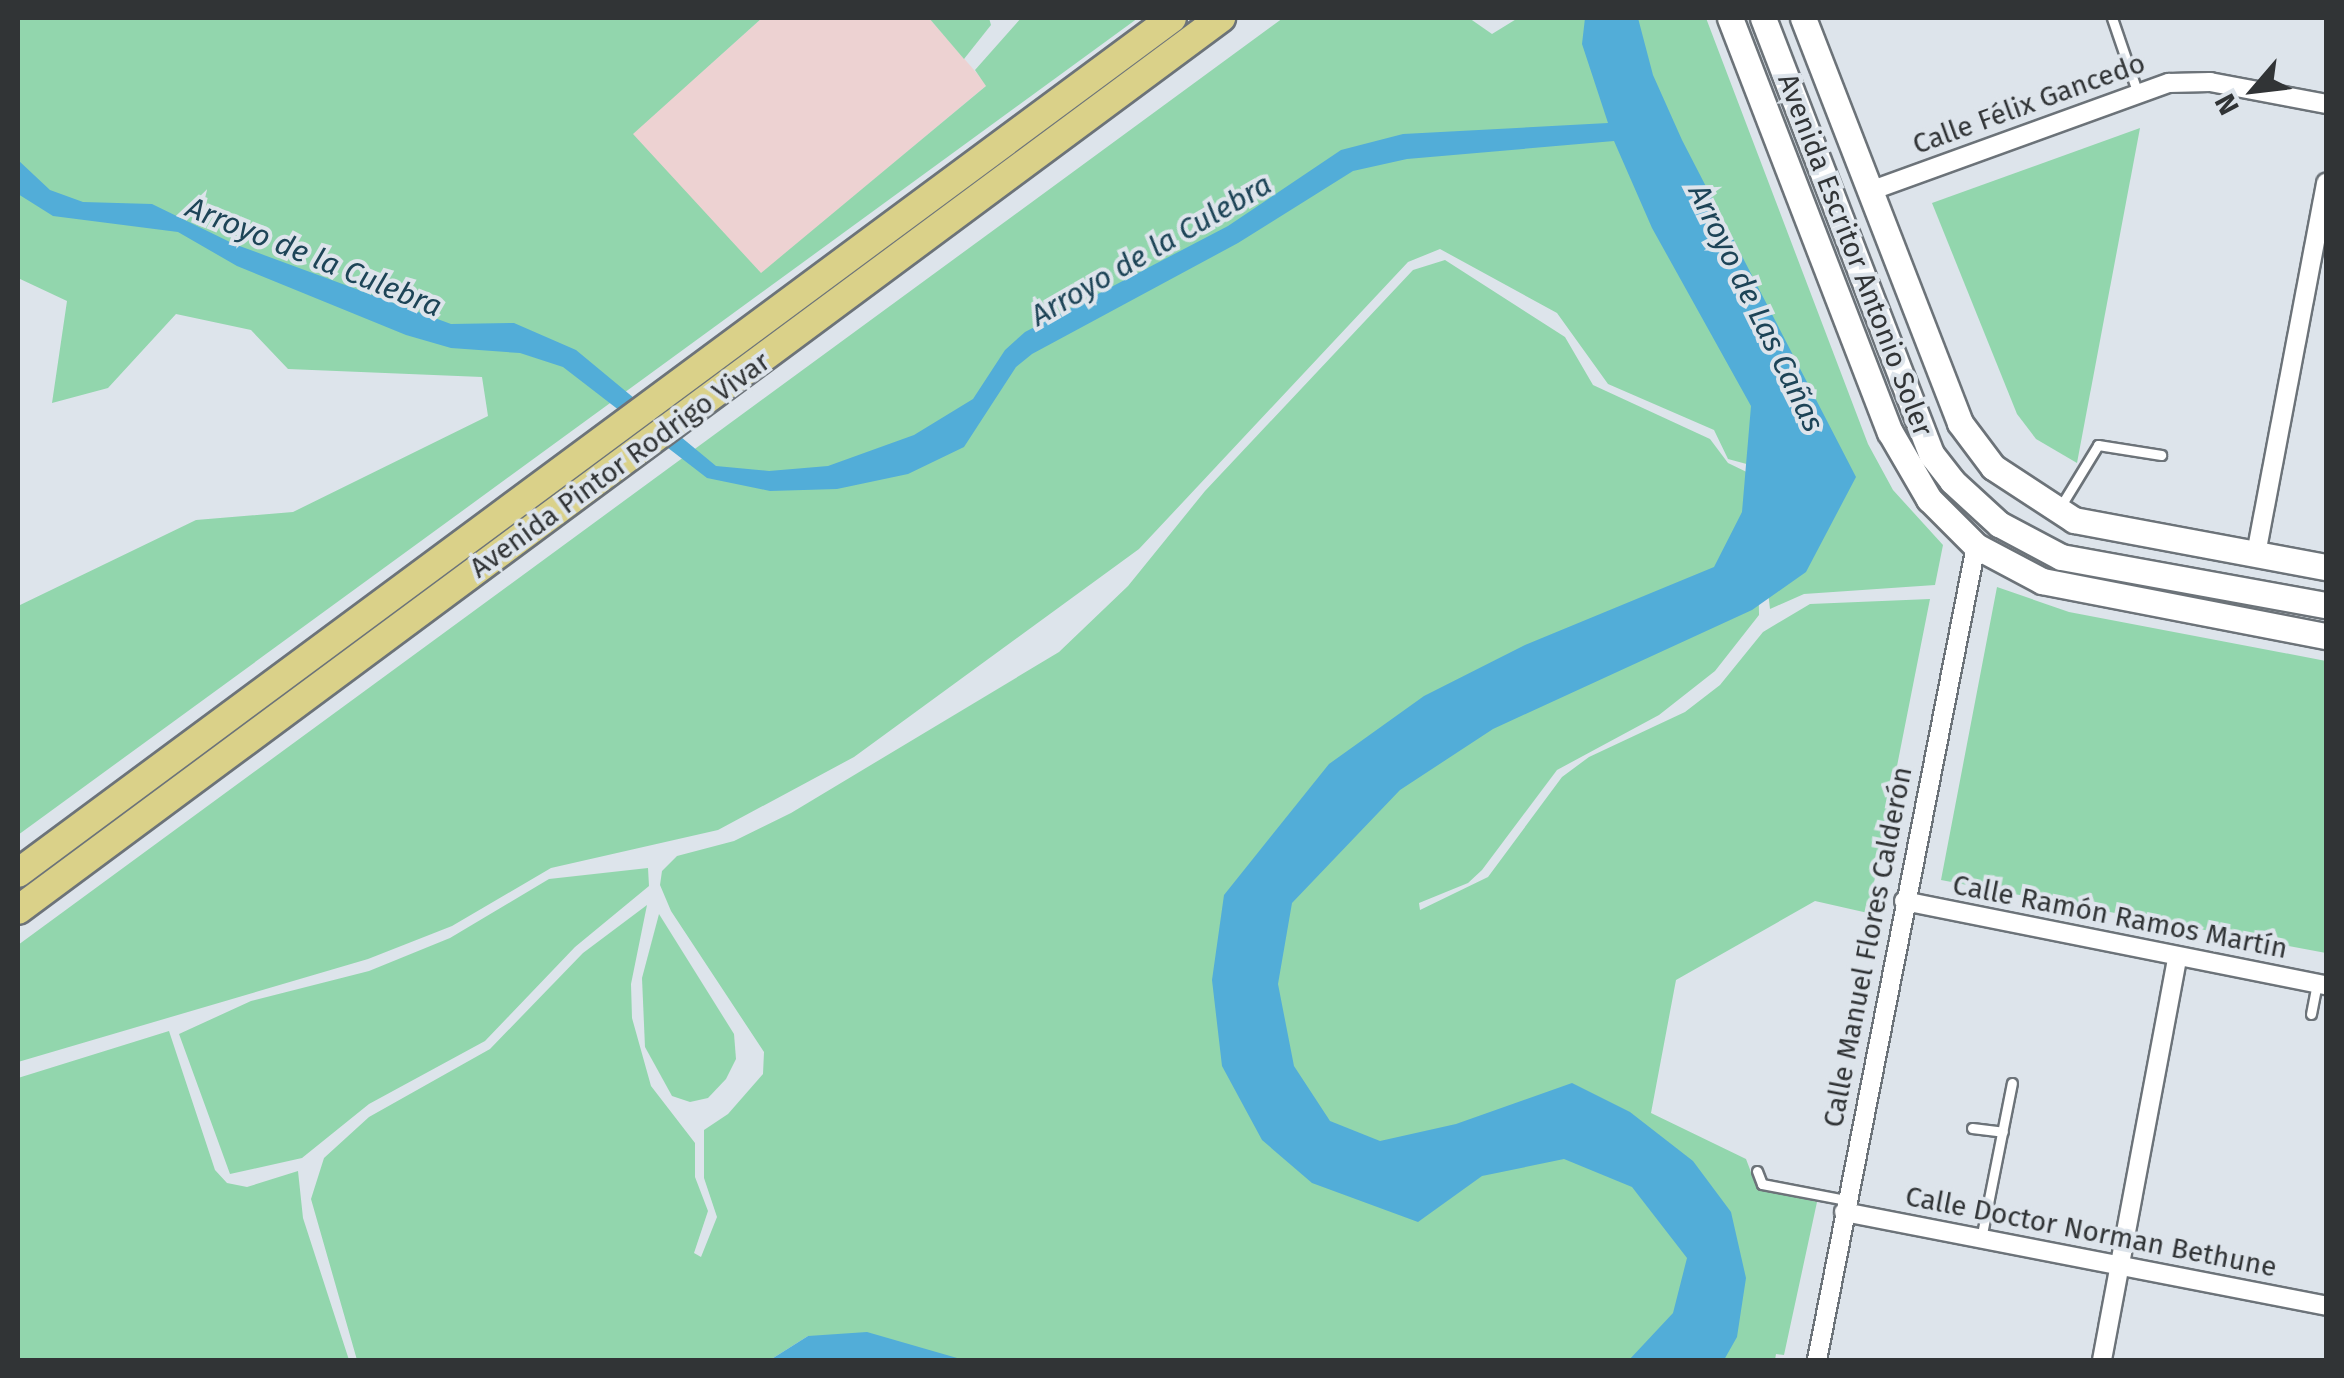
<!DOCTYPE html>
<html>
<head>
<meta charset="utf-8">
<style>
	body { margin:0 }
	#map { position:relative; width:2344px; height:1378px; overflow:hidden; background:#dde4eb; font-family:"Fira Sans",sans-serif }
	div>[style] { position:absolute }
	.industrial>* { inset:0; background:#edd2d2 }
	.green>* { inset:0; background:#92d6ad }
	.water>* { inset:0; background:#52add8 }
	.roads { filter:drop-shadow(2px 0 #6c7379) drop-shadow(-2px 0 #6c7379) drop-shadow(0 2px #6c7379) drop-shadow(0 -2px #6c7379) }
	.lane>* { height:9px; margin:-4.5px; padding:0 4.5px; transform-origin:4.5px; border-radius:4.5px; background:#fff }
	.street>* { height:18px; margin:-9px; padding:0 9px; transform-origin:9px; border-radius:9px; background:#fff }
	.secondary>* { height:25px; margin:-12.5px; padding:0 12.5px; transform-origin:12.5px; border-radius:12.5px; background:#fff }
	.primary>* { height:28px; margin:-14px; padding:0 14px; transform-origin:14px; border-radius:14px; background:#dad189 }
	span { translate:-50% -50%; white-space:nowrap; text-align:center; line-height:1.15; -webkit-text-stroke:8px #dde4eb; paint-order:stroke }
	.street-label { font-size:28px; color:#313436 }
	.water-label { font-size:30px; color:#1d4457; font-style:italic }
	.frame { position:absolute; inset:0; border:20px solid #313436; pointer-events:none }
	.north { position:absolute; left:2204px; top:40px; width:100px; height:100px; -webkit-text-stroke:8px #dde4eb; paint-order:stroke; rotate:242deg; font-size:28px; font-weight:700; line-height:40px; text-align:center; color:#313436 }
	.north::after { content:''; display:block; margin:auto; width:35px; height:45px; background:#313436; clip-path:polygon(50% 0,100% 100%,50% 72%,0 100%) }
</style>
</head>
<body>
<div id="map">
	<div class="industrial">
		<div style="clip-path:polygon(762px 18px,929px 18px,987px 85px,761px 274px,632px 134px)"></div>
	</div>
	<div class="green">
		<div style="clip-path:polygon(18px 18px,762px 18px,633px 134px,761px 273px,986px 86px,975px 70px,1021px 18px,1138px 18px,18px 835px,18px 606px,196px 520px,293px 512px,488px 416px,482px 377px,288px 369px,251px 330px,176px 314px,108px 388px,52px 403px,67px 301px,18px 278px)"></div>
		<div style="clip-path:polygon(929px 18px,989px 18px,991px 25px,964px 59px)"></div>
		<div style="clip-path:polygon(1283px 18px,1469px 18px,1492px 34px,1518px 18px,1706px 18px,1868px 444px,1893px 490px,1943px 545px,1935px 585px,1804px 594px,1770px 609px,1754px 466px,1728px 459px,1714px 430px,1608px 384px,1557px 313px,1440px 249px,1408px 262px,1139px 549px,854px 757px,718px 830px,551px 868px,452px 926px,368px 959px,18px 1062px,18px 945px)"></div>
		<div style="clip-path:polygon(2140px 128px,2077px 463px,2036px 439px,2017px 414px,1932px 203px)"></div>
		<div style="clip-path:polygon(1445px 260px,1565px 337px,1593px 385px,1710px 439px,1728px 463px,1757px 477px,1759px 615px,1715px 671px,1659px 715px,1557px 770px,1482px 870px,1468px 883px,1419px 903px,1420px 910px,1488px 877px,1562px 777px,1589px 757px,1685px 712px,1720px 685px,1763px 632px,1810px 604px,1930px 599px,1868px 913px,1815px 901px,1676px 980px,1651px 1113px,1746px 1159px,1757px 1188px,1817px 1202px,1784px 1355px,1776px 1354px,1775px 1360px,964px 1360px,808px 1336px,770px 1360px,357px 1360px,311px 1199px,324px 1158px,369px 1117px,490px 1049px,583px 953px,647px 905px,631px 984px,632px 1018px,651px 1086px,695px 1143px,695px 1177px,708px 1211px,694px 1253px,701px 1257px,717px 1217px,704px 1178px,704px 1130px,728px 1114px,763px 1074px,764px 1052px,671px 911px,660px 885px,662px 871px,677px 856px,734px 841px,791px 813px,1059px 652px,1128px 586px,1205px 491px,1413px 270px)"></div>
		<div style="clip-path:polygon(1997px 587px,2069px 612px,2326px 661px,2326px 953px,1941px 880px)"></div>
		<div style="clip-path:polygon(648px 868px,649px 886px,575px 947px,485px 1041px,369px 1104px,302px 1158px,230px 1174px,179px 1034px,251px 1001px,369px 971px,450px 938px,549px 879px)"></div>
		<div style="clip-path:polygon(659px 914px,734px 1034px,736px 1059px,726px 1079px,708px 1098px,690px 1102px,672px 1096px,645px 1047px,642px 978px)"></div>
		<div style="clip-path:polygon(169px 1031px,215px 1170px,227px 1183px,247px 1187px,298px 1171px,303px 1218px,349px 1360px,18px 1360px,18px 1078px)"></div>
	</div>
	<div class="water">
		<div style="clip-path:polygon(1585px 18px,1638px 18px,1653px 75px,1682px 140px,1856px 477px,1806px 572px,1752px 610px,1493px 729px,1400px 790px,1292px 903px,1278px 984px,1294px 1066px,1330px 1121px,1380px 1141px,1456px 1124px,1572px 1083px,1630px 1112px,1693px 1161px,1731px 1212px,1746px 1278px,1737px 1337px,1724px 1360px,1629px 1360px,1673px 1313px,1687px 1258px,1632px 1187px,1564px 1159px,1482px 1176px,1418px 1222px,1312px 1183px,1262px 1140px,1222px 1066px,1212px 980px,1224px 895px,1329px 764px,1424px 696px,1525px 645px,1714px 567px,1742px 512px,1751px 406px,1652px 228px,1614px 141px,1407px 159px,1353px 171px,1238px 243px,1032px 354px,1016px 367px,964px 447px,908px 474px,837px 489px,770px 491px,707px 478px,563px 367px,520px 353px,451px 348px,406px 335px,237px 266px,178px 232px,53px 216px,18px 194px,18px 160px,50px 190px,83px 202px,152px 204px,234px 244px,451px 324px,514px 323px,576px 350px,716px 466px,769px 471px,828px 466px,914px 435px,973px 399px,1005px 350px,1025px 332px,1228px 226px,1341px 150px,1403px 134px,1608px 123px,1582px 44px)"></div>
		<div style="clip-path:polygon(867px 1332px,964px 1360px,770px 1360px,808px 1336px)"></div>
	</div>
	<div class="roads">
		<div class="lane">
			<div style="left:2112px;top:18px;width:80px;rotate:71.1deg"></div>
			<div style="left:2059px;top:509px;width:75px;rotate:-58.6deg"></div>
			<div style="left:2098px;top:445px;width:64px;rotate:9deg"></div>
			<div style="left:2311px;top:1014px;width:32px;rotate:-79deg"></div>
			<div style="left:1972px;top:1128px;width:31px;rotate:7deg"></div>
			<div style="left:1757px;top:1171px;width:14px;rotate:69deg"></div>
			<div style="left:1762px;top:1184px;width:86px;rotate:10.8deg"></div>
			<div style="left:1981px;top:1239px;width:159px;rotate:-78.8deg"></div>
		</div>
		<div class="street">
			<div style="left:1870px;top:191px;width:318px;rotate:-19.9deg"></div>
			<div style="left:2169px;top:83px;width:41px;rotate:-1.4deg"></div>
			<div style="left:2210px;top:82px;width:118px;rotate:10.7deg"></div>
			<div style="left:2256px;top:554px;width:378px;rotate:-79.3deg"></div>
			<div style="left:1904px;top:901px;width:430px;rotate:11.3deg"></div>
			<div style="left:1844px;top:1212px;width:491px;rotate:11deg"></div>
			<div style="left:1817px;top:1360px;width:829px;rotate:-78.95deg"></div>
			<div style="left:2102px;top:1360px;width:409px;rotate:-79.4deg"></div>
		</div>
		<div class="secondary">
			<div style="left:1730px;top:18px;width:444px;rotate:68.9deg"></div>
			<div style="left:1890px;top:432px;width:78px;rotate:59.8deg"></div>
			<div style="left:1929px;top:499px;width:66px;rotate:45deg"></div>
			<div style="left:1976px;top:546px;width:75px;rotate:27.9deg"></div>
			<div style="left:2042px;top:581px;width:289px;rotate:11deg"></div>
			<div style="left:1763px;top:18px;width:469px;rotate:68.9deg"></div>
			<div style="left:1932px;top:455px;width:33px;rotate:52deg"></div>
			<div style="left:1952px;top:481px;width:64px;rotate:42.5deg"></div>
			<div style="left:1999px;top:524px;width:70px;rotate:28deg"></div>
			<div style="left:2061px;top:557px;width:269px;rotate:10.3deg"></div>
			<div style="left:1803px;top:18px;width:434px;rotate:68.8deg"></div>
			<div style="left:1960px;top:423px;width:55px;rotate:53.1deg"></div>
			<div style="left:1993px;top:467px;width:97px;rotate:33.2deg"></div>
			<div style="left:2074px;top:520px;width:256px;rotate:10.6deg"></div>
		</div>
		<div class="primary">
			<div style="left:18px;top:873px;width:1436px;rotate:-36.53deg"></div>
			<div style="left:18px;top:910px;width:1498px;rotate:-36.56deg"></div>
		</div>
	</div>
	<div class="street-label">
		<span style="left:2029px;top:104px;rotate:-20deg">Calle Félix Gancedo</span>
		<span style="left:1855px;top:255px;rotate:69deg">Avenida Escritor Antonio Soler</span>
		<span style="left:620px;top:465px;rotate:-36deg">Avenida Pintor Rodrigo Vivar</span>
		<span style="left:2120px;top:917px;rotate:11deg">Calle Ramón Ramos Martín</span>
		<span style="left:1868px;top:947px;rotate:-79deg">Calle Manuel Flores Calderón</span>
		<span style="left:2091px;top:1232px;rotate:11deg">Calle Doctor Norman Bethune</span>
	</div>
	<div class="water-label">
		<span style="left:1151px;top:250px;rotate:-30deg">Arroyo de la Culebra</span>
		<span style="left:314px;top:257px;rotate:22deg">Arroyo de la Culebra</span>
		<span style="left:1756px;top:308px;rotate:64deg">Arroyo de Las Cañas</span>
	</div>
	<div class="frame"></div>
	<div class="north">N</div>
</div>
</body>
</html>
